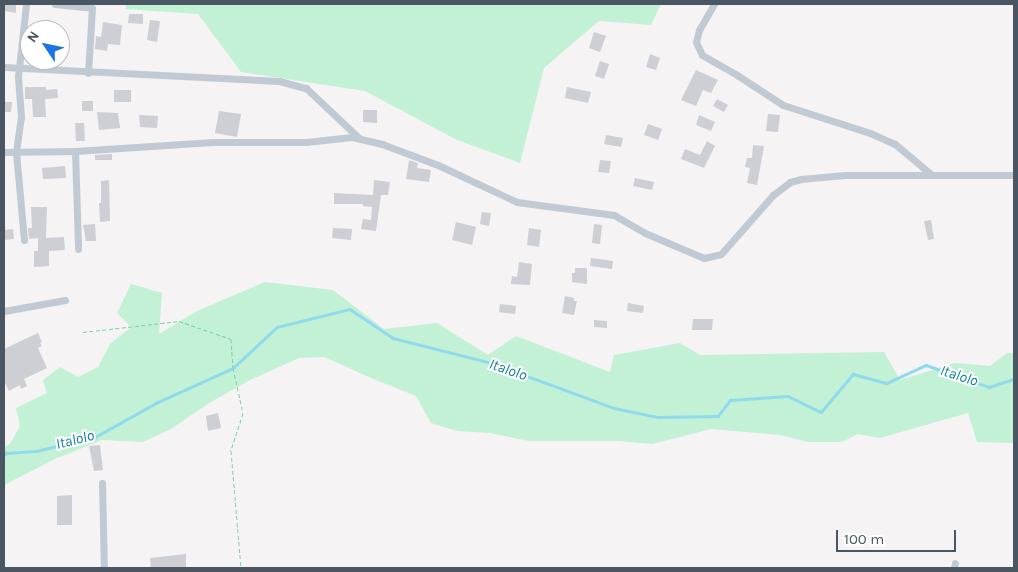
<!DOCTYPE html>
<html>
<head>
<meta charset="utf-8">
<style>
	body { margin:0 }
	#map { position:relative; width:1018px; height:572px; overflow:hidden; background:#f5f3f3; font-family:Karla,sans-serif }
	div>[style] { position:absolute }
	.green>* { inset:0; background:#c3f1d5 }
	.stream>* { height:2.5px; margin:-1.25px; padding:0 1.25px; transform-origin:1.25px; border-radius:1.25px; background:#90daee }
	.building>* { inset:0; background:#cdcfd5 }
	.path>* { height:1px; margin-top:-0.5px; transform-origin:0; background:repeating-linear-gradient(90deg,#7ad0a6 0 4px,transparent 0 6.5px) }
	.minor>* { height:7px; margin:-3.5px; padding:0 3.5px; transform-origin:3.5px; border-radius:3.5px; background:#c1cad2 }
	span { translate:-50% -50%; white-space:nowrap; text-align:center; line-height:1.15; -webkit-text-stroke:4px #fff; paint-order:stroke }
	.water-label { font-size:15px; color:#0c7c9b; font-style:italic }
	.frame { position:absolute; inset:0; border:5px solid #4a5661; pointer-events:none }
	.north { position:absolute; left:20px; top:20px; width:50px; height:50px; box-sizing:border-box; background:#fff; border:1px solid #b7bbc0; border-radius:50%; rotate:304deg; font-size:14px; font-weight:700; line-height:20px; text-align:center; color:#4a5661 }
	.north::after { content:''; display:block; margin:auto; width:18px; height:22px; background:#1a73e8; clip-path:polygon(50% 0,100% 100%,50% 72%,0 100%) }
	.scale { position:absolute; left:836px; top:530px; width:120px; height:22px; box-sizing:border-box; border:2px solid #4a5661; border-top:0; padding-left:6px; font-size:15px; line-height:18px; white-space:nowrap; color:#4a5661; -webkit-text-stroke:4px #fff; paint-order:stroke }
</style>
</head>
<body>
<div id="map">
	<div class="green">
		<div style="clip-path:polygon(126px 4px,661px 4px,651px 25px,599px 21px,544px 68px,520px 163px,455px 139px,365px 91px,241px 72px,198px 14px,126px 9px)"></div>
		<div style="clip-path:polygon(265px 282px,333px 290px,384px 329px,437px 323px,488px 355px,516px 336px,610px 372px,614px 355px,680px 343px,700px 355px,884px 352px,900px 380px,955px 363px,990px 366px,1007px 353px,1014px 353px,1014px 443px,977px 442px,968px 413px,880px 438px,858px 434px,842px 442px,808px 442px,780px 435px,711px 429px,652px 444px,619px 441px,529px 441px,490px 433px,457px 431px,431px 423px,416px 396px,371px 378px,324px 357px,299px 358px,250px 380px,209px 403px,171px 429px,143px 442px,102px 440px,55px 459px,4px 485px,4px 447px,10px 444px,20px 426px,16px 408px,47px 393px,43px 380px,60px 367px,78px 377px,98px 367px,110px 344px,131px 327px,117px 313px,131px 284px,162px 293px,159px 334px,195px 312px)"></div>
	</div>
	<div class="stream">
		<div style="left:4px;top:455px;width:3px;rotate:-45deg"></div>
		<div style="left:6px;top:453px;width:30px;rotate:-4deg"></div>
		<div style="left:36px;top:451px;width:61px;rotate:-13.3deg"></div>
		<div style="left:95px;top:437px;width:70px;rotate:-29.1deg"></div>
		<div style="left:156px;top:403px;width:85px;rotate:-24.4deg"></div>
		<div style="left:233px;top:368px;width:60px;rotate:-43deg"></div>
		<div style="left:277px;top:327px;width:75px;rotate:-13.9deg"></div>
		<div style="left:350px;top:309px;width:52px;rotate:34deg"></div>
		<div style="left:393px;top:338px;width:102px;rotate:14.2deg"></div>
		<div style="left:492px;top:363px;width:130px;rotate:20.2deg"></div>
		<div style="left:614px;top:408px;width:45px;rotate:11.6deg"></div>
		<div style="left:658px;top:417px;width:60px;rotate:-1deg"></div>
		<div style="left:718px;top:416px;width:20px;rotate:-53deg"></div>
		<div style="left:730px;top:400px;width:58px;rotate:-3.9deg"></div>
		<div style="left:788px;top:396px;width:37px;rotate:26deg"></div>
		<div style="left:821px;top:412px;width:50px;rotate:-49.9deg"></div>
		<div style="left:853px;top:374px;width:35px;rotate:15deg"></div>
		<div style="left:887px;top:383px;width:43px;rotate:-24.8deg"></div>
		<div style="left:926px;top:365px;width:67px;rotate:19.2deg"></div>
		<div style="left:989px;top:387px;width:26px;rotate:-18deg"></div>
	</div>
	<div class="building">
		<div style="clip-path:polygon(4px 4px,16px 4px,16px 13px,4px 11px)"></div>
		<div style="clip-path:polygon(129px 14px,143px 14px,143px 24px,128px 23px)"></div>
		<div style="clip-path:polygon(150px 20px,160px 21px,157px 42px,147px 40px)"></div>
		<div style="clip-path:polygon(103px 22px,122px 25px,120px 45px,108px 44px,107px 51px,95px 49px,96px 36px,101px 37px)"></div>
		<div style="clip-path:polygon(594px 32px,606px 36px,600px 52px,589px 48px)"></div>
		<div style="clip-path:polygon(650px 54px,660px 58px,656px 70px,646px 67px)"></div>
		<div style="clip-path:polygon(600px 61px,609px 64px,604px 79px,595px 76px)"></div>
		<div style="clip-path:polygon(696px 70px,718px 80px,711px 93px,703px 90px,696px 106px,681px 100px)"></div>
		<div style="clip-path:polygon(25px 87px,46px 87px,46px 90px,57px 89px,58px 98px,45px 99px,46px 117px,33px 117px,32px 99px,25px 99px)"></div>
		<div style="clip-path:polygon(567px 87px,591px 92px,588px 103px,565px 98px)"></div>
		<div style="clip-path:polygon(114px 90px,131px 90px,131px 102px,114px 102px)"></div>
		<div style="clip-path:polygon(717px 99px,728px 105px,724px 112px,713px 106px)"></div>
		<div style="clip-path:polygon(82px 101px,93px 101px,93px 111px,82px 111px)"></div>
		<div style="clip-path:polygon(4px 102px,12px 102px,11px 112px,4px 112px)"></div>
		<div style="clip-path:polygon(363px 110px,377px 110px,377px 123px,363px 122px)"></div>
		<div style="clip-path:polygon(219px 111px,241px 114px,237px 137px,215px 133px)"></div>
		<div style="clip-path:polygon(97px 112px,118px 113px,120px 128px,99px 130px)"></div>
		<div style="clip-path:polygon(768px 114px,780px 115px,778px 132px,766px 131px)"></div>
		<div style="clip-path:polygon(139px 115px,158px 116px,157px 128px,140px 127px)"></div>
		<div style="clip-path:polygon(699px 115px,715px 122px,711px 131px,696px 125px)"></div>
		<div style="clip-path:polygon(75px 123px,84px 123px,85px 141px,76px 141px)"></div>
		<div style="clip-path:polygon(648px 124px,662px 129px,658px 140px,644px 135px)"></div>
		<div style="clip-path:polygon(606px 135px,623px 138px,621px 147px,604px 144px)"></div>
		<div style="clip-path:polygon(707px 141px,715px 146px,704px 168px,681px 159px,685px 149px,700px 155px)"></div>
		<div style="clip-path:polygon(753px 145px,764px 146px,757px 185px,747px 183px,750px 168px,745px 167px,747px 158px,752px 158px)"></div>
		<div style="clip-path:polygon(112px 154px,112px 160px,95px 160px,95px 155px)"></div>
		<div style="clip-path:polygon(409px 160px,418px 163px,417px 168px,431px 170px,429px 182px,406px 179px)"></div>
		<div style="clip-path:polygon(600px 160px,611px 161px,609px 173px,598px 172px)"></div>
		<div style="clip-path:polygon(65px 166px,66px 178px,43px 179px,42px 168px)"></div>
		<div style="clip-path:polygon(635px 178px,654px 182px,652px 190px,633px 186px)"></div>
		<div style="clip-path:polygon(109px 180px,110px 221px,100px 222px,99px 203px,101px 203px,101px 181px)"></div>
		<div style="clip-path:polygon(374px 180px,390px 182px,388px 195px,381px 195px,376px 231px,361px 229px,363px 219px,371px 220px,372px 207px,363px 206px,363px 204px,334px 204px,334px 193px,373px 195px)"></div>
		<div style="clip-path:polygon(31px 207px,47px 207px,46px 238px,64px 237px,65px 250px,49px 251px,49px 266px,34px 267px,34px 251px,38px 251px,38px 238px,29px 239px,28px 228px,32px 228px)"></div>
		<div style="clip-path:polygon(482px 212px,491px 213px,489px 226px,480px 224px)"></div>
		<div style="clip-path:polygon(931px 220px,934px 239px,928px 240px,924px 221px)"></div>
		<div style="clip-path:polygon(456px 222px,476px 227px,472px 245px,452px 240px)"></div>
		<div style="clip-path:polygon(95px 224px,96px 241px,86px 241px,83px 225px)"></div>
		<div style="clip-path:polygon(594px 224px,602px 225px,600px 244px,592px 243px)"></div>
		<div style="clip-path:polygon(333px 228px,352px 229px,351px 240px,332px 238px)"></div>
		<div style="clip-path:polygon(529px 228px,541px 230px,539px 247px,527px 245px)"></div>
		<div style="clip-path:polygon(13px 229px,14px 239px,4px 240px,4px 230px)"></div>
		<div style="clip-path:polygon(591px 258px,613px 261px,612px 269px,590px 266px)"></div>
		<div style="clip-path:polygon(519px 262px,532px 264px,530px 285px,511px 284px,512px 276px,517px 277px)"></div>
		<div style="clip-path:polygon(575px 268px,587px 268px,587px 284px,572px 282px,572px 273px,575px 273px)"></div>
		<div style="clip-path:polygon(565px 296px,574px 298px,574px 301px,577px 301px,574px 315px,562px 313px)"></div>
		<div style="clip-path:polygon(628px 303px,644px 306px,643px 313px,627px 311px)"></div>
		<div style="clip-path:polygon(500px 304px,516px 306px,515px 314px,499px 312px)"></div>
		<div style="clip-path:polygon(693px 319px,713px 319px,712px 330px,692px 330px)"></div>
		<div style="clip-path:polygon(594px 320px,607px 321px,607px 328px,594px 327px)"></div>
		<div style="clip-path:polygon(38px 333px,42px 342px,40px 343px,42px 346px,38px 348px,47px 368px,24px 379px,27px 386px,21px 389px,20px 385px,9px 391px,4px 381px,4px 349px)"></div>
		<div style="clip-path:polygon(218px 413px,221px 428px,208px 431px,206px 416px)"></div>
		<div style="clip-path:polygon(100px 445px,103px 470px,94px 471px,89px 446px)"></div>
		<div style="clip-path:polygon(72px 495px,72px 525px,57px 525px,57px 496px)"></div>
		<div style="clip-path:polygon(186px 554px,186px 568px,151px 568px,150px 558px)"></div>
	</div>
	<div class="path">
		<div style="left:83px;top:332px;width:97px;rotate:-6.5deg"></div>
		<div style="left:179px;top:321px;width:55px;rotate:19.1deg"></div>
		<div style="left:231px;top:339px;width:29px;rotate:86deg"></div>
		<div style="left:233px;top:368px;width:46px;rotate:77.5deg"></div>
		<div style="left:243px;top:413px;width:40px;rotate:108deg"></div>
		<div style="left:231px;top:451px;width:117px;rotate:85.1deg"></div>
	</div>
	<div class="minor">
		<div style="left:55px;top:4px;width:37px;rotate:6deg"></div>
		<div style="left:92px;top:8px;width:65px;rotate:93.5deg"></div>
		<div style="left:714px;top:4px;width:30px;rotate:120deg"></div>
		<div style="left:699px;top:30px;width:12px;rotate:104deg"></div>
		<div style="left:696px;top:42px;width:14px;rotate:65deg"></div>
		<div style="left:702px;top:55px;width:40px;rotate:29.7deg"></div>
		<div style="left:737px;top:75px;width:55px;rotate:33.1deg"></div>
		<div style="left:783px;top:105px;width:91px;rotate:17.8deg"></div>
		<div style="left:870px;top:133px;width:27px;rotate:24deg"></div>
		<div style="left:895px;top:144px;width:48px;rotate:40deg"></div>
		<div style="left:4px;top:67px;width:275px;rotate:2.9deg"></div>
		<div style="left:279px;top:81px;width:28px;rotate:15deg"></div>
		<div style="left:306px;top:88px;width:74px;rotate:43.4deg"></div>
		<div style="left:75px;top:151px;width:98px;rotate:88.2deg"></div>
		<div style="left:4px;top:152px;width:71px;rotate:-0.8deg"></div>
		<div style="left:75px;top:151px;width:138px;rotate:-3.7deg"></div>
		<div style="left:213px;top:142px;width:93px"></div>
		<div style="left:306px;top:142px;width:46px;rotate:-6.2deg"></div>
		<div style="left:352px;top:137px;width:31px;rotate:13deg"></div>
		<div style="left:382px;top:144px;width:60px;rotate:20.6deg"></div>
		<div style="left:438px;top:165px;width:87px;rotate:25.1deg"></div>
		<div style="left:517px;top:202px;width:98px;rotate:7.6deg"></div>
		<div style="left:614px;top:215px;width:36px;rotate:30deg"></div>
		<div style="left:645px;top:233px;width:64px;rotate:23deg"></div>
		<div style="left:704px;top:258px;width:17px;rotate:-13deg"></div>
		<div style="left:721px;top:254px;width:79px;rotate:-48.6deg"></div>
		<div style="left:773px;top:195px;width:21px;rotate:-37deg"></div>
		<div style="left:790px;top:182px;width:11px;rotate:-15deg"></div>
		<div style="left:801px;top:179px;width:44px;rotate:-5.2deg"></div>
		<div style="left:845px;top:175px;width:169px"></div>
		<div style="left:24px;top:240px;width:88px;rotate:-95.2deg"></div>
		<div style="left:16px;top:152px;width:35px;rotate:-82deg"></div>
		<div style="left:21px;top:117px;width:40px;rotate:-94.3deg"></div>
		<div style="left:18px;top:77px;width:73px;rotate:-83.7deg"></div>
		<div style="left:4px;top:311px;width:62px;rotate:-10.2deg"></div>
		<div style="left:102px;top:483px;width:85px;rotate:88.7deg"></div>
		<div style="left:954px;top:568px;width:5px;rotate:-79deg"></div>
	</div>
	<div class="water-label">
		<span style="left:508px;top:370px;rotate:19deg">Italolo</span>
		<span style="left:959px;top:376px;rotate:18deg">Italolo</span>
		<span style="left:75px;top:440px;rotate:-14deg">Italolo</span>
	</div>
	<div class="frame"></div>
	<div class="north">N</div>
	<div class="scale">100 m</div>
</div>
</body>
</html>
